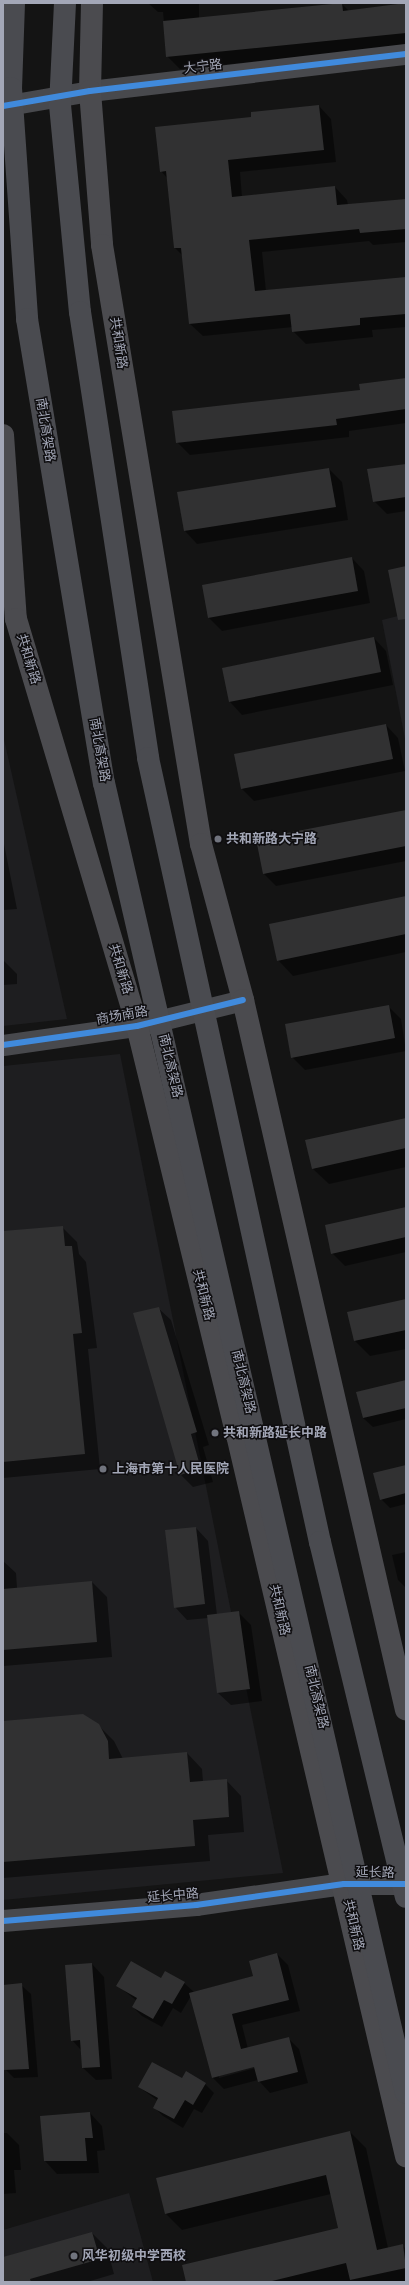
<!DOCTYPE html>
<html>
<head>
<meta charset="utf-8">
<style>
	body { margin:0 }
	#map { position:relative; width:409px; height:2285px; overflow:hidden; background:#141414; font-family:"Fira Sans","Noto Sans SC",sans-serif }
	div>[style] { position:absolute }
	.built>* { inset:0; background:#1e1e20 }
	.shadow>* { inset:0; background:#0007 }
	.building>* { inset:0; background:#313132 }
	.minor>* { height:21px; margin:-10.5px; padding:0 10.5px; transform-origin:10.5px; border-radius:10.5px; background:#48494d }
	.tertiary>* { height:22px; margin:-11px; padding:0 11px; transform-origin:11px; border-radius:11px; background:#48494d }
	.primary>* { height:22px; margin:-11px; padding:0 11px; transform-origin:11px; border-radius:11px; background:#4b4b4f }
	.trunk-bridge>* { height:22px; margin:-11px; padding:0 11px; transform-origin:11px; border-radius:11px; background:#4a4b50 }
	.cycleway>* { height:6px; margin:-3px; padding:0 3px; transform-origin:3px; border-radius:3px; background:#408adc }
	.dots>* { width:11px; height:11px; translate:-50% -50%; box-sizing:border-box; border:2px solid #0f0e10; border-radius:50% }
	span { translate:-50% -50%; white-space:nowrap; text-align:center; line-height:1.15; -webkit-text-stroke:3px #0f0e10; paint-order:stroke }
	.street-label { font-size:13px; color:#a3a7b7 }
	.poi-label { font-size:13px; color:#a3a7b7; font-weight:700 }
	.left { translate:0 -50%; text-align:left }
	.frame { position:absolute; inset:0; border:4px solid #a3a7b7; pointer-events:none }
</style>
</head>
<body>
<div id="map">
	<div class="built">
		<div style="clip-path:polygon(406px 614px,406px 744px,382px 620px)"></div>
		<div style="clip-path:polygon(3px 735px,67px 1019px,3px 1026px)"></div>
		<div style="clip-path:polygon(120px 1054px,283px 1873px,3px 1900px,3px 1066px)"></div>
		<div style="clip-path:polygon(129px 2193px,153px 2282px,3px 2282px,3px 2230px)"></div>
	</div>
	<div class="shadow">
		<div style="clip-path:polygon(148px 3px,199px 3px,199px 19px,342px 4px,349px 11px,406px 4px,406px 47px,180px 69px,167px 56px,163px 12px,158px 12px)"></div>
		<div style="clip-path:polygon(319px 106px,331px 119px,336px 162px,240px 172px,242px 197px,335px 187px,347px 200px,348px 205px,406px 200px,406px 242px,373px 245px,369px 241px,262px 252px,266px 291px,406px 278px,406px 327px,372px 330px,373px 337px,306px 344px,293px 331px,293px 327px,203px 336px,190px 324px,183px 256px,175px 248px,168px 179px,161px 171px,252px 118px)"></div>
		<div style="clip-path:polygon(406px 379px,406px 423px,349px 431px,349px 437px,190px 455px,177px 442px)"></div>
		<div style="clip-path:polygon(406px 465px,406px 511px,387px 514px,374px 501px)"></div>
		<div style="clip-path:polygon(329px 469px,342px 482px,348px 520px,197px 544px,185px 531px,178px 493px)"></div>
		<div style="clip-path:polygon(352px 558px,364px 571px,370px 603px,222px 631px,209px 618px,203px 586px)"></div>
		<div style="clip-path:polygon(374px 638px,386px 651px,393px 685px,242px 715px,230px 702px,223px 668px)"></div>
		<div style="clip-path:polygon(386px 725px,398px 738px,405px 771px,254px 801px,242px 789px)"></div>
		<div style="clip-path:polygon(406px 811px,406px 861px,276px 886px,264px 874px)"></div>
		<div style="clip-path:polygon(3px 839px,17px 909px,3px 910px)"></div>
		<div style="clip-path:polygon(406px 897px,406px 952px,293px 976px,278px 960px)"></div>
		<div style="clip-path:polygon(3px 960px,17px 974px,17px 984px,3px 985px)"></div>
		<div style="clip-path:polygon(388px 1006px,401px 1019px,406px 1051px,305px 1070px,292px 1057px)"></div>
		<div style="clip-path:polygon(406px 1119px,406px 1167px,329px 1184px,313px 1169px)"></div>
		<div style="clip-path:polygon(406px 1208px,406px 1252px,345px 1266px,332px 1253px)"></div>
		<div style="clip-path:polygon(62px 1227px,77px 1242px,79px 1254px,86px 1262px,97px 1348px,88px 1349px,100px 1469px,3px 1478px,3px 1232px)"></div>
		<div style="clip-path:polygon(406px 1300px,406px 1349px,370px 1356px,355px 1341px)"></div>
		<div style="clip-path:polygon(158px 1308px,171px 1320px,209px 1445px,203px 1447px,213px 1482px,193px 1487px,181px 1475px)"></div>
		<div style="clip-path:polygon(406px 1381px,406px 1419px,373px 1427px,363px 1418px)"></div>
		<div style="clip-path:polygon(406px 1466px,406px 1504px,390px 1508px,381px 1499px)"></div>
		<div style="clip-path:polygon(196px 1528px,208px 1541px,217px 1615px,238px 1612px,251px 1625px,262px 1701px,231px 1705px,218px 1693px,208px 1618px,187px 1620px,175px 1607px)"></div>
		<div style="clip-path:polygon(406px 1552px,406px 1588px,398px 1580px,392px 1555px)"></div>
		<div style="clip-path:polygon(3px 1561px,16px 1573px,17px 1588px,92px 1582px,107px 1597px,112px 1657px,3px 1666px)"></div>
		<div style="clip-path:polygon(3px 1722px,98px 1725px,114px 1741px,123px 1759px,187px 1753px,202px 1769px,203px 1782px,226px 1780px,241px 1796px,244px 1832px,208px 1835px,210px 1861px,3px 1878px)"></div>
		<div style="clip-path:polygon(evenodd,277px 1954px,288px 1965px,300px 2011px,242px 2025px,248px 2049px,288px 2038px,299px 2049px,308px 2083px,270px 2093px,258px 2080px,224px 2089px,213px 2078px,191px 1996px,181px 2013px,173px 2008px,162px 2027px,142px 2016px,133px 2007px,137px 2001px,118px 1986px,161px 1979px,184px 1983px,194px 1992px,254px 1976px,277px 1954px,258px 2065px,259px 2067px,219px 2078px,219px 2076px,258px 2065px)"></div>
		<div style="clip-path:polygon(92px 1964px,104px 1977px,112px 2079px,96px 2080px,83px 2068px,81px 2050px,72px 2040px)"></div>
		<div style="clip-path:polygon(21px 1985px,31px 1994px,38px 2077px,14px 2078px,5px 2069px,3px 1986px)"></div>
		<div style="clip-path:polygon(183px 2080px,205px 2084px,214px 2093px,202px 2113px,194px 2109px,183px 2128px,163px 2116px,154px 2107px,158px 2101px,139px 2087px)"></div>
		<div style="clip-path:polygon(90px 2113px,102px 2126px,105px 2150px,97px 2151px,99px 2173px,57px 2174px,45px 2161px)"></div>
		<div style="clip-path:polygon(350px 2132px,366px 2148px,388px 2248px,402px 2245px,406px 2249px,406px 2282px,187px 2282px,339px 2228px,331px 2194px,182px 2230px,166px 2214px)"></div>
		<div style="clip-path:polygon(3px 2133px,7px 2133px,19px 2145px,21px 2170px,14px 2170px,16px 2193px,3px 2194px)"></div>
		<div style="clip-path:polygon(92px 2233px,107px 2248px,114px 2274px,87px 2282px,3px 2282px,3px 2258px)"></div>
	</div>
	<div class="building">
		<div style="clip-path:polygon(342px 3px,343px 11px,406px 3px,406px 33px,166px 57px,163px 21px)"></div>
		<div style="clip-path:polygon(319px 105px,324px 150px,228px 160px,232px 197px,335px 186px,337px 205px,406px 199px,406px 229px,360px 233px,359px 229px,249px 240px,255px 291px,406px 277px,406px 314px,360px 318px,360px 325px,292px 332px,290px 314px,189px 324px,181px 248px,174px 248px,166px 171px,160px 172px,155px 127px,251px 117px,251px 112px)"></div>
		<div style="clip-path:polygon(406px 378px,406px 409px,336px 419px,337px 425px,176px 443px,172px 411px,360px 390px,359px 384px)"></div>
		<div style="clip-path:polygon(406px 464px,406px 497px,373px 502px,367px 469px)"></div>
		<div style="clip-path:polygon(329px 468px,336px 507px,184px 531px,177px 492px)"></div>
		<div style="clip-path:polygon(352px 557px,358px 591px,208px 618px,202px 585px)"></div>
		<div style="clip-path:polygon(406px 566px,406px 619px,398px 620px,388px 570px)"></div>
		<div style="clip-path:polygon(374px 637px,381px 672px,229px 702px,222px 668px)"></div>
		<div style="clip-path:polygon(386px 724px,393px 759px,241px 789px,234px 754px)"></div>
		<div style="clip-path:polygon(406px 810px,406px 846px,263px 874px,256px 839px)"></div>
		<div style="clip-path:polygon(406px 896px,406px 934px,277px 961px,269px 924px)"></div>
		<div style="clip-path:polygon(389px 1005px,395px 1038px,291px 1058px,285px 1024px)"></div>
		<div style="clip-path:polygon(406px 1118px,406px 1148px,312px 1169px,305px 1140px)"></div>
		<div style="clip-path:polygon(406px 1207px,406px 1237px,331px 1254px,325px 1225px)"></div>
		<div style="clip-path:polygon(63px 1226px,65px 1246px,72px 1246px,82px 1333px,73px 1334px,85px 1454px,3px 1462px,3px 1231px)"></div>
		<div style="clip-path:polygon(406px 1299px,406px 1330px,354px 1341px,347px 1312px)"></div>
		<div style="clip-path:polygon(159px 1307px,197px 1432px,191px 1434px,201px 1469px,180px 1475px,133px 1313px)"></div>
		<div style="clip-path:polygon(406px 1380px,406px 1408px,363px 1418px,356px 1392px)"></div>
		<div style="clip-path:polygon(406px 1465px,406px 1493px,380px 1500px,373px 1473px)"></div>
		<div style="clip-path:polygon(196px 1527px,205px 1604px,174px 1608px,165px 1530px)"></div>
		<div style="clip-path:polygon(92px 1581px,97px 1642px,3px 1650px,3px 1589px)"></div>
		<div style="clip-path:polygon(239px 1611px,250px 1689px,217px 1693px,207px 1615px)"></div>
		<div style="clip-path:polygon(83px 1714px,99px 1724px,108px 1741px,109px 1759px,187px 1752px,190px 1782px,227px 1779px,229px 1817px,193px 1820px,195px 1846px,3px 1862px,3px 1721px)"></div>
		<div style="clip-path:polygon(277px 1953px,289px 2000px,232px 2014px,241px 2049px,289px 2037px,298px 2072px,258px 2082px,254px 2067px,212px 2078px,189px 1993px,253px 1976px,249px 1961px)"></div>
		<div style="clip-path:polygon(131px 1961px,161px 1978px,165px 1971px,185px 1982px,172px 2004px,164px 2000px,153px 2019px,132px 2007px,137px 1998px,116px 1986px)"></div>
		<div style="clip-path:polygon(92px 1963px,100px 2067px,82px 2068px,80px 2040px,71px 2041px,65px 1965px)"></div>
		<div style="clip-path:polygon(22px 1983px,29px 2069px,4px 2070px,3px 1985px)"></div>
		<div style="clip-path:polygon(152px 2062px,182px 2078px,186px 2071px,206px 2083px,193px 2105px,185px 2100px,174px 2119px,153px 2108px,158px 2098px,138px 2087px)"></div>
		<div style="clip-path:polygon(90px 2112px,93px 2138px,85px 2138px,87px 2161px,44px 2161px,40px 2116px)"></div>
		<div style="clip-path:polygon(350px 2131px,377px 2250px,403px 2244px,406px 2268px,350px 2280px,346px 2263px,268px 2282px,186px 2282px,182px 2265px,338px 2228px,326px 2175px,165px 2214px,156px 2178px)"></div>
		<div style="clip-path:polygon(92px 2232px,100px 2259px,30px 2279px,31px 2282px,3px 2282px,3px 2257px)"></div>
	</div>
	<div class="minor">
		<div style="left:3px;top:106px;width:88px;rotate:-9.8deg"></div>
		<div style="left:90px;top:91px;width:318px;rotate:-6.7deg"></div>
		<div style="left:3px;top:1045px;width:135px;rotate:-8.1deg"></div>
		<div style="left:137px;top:1026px;width:109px;rotate:-13.8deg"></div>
	</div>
	<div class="tertiary">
		<div style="left:3px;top:1921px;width:194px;rotate:-4.7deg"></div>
		<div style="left:196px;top:1905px;width:149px;rotate:-8.1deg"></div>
		<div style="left:344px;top:1884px;width:62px"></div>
	</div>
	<div class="primary">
		<div style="left:92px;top:3px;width:88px;rotate:91.3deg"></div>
		<div style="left:90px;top:91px;width:154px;rotate:85.5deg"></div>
		<div style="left:102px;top:245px;width:607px;rotate:80.62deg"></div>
		<div style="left:201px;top:844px;width:162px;rotate:74.9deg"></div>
		<div style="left:243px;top:1000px;width:728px;rotate:77.07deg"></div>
		<div style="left:3px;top:435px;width:184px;rotate:86deg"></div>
		<div style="left:16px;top:619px;width:425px;rotate:73.4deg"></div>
		<div style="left:137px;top:1026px;width:421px;rotate:76.3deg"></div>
		<div style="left:237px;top:1435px;width:741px;rotate:76.81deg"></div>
	</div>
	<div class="trunk-bridge">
		<div style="left:14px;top:3px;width:85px;rotate:92deg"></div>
		<div style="left:11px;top:88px;width:232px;rotate:86deg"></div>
		<div style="left:27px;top:319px;width:470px;rotate:80.6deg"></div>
		<div style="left:104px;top:783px;width:1344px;rotate:77.02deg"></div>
		<div style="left:65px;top:3px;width:102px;rotate:92.8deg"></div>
		<div style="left:60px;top:105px;width:208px;rotate:84.5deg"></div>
		<div style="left:80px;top:312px;width:451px;rotate:81.3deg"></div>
		<div style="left:148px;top:758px;width:803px;rotate:77.63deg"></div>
		<div style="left:320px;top:1542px;width:365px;rotate:76.4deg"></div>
	</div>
	<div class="cycleway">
		<div style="left:3px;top:106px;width:88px;rotate:-9.8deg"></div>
		<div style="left:90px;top:91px;width:318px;rotate:-6.7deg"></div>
		<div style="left:3px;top:1045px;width:135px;rotate:-8.1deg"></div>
		<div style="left:137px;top:1026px;width:109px;rotate:-13.8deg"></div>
		<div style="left:3px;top:1921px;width:194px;rotate:-4.7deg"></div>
		<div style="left:196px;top:1905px;width:149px;rotate:-8.1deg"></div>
		<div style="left:344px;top:1884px;width:62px"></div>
	</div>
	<div class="dots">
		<div style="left:218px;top:839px;background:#71747e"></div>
		<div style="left:215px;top:1433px;background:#71747e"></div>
		<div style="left:103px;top:1469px;background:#71747e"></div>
		<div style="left:74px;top:2256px;background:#71747e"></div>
	</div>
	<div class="street-label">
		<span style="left:203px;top:67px;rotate:-7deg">大宁路</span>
		<span style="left:118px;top:343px;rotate:81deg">共和新路</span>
		<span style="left:45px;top:430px;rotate:81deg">南北高架路</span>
		<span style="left:28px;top:659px;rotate:73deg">共和新路</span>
		<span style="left:99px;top:750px;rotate:80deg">南北高架路</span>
		<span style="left:120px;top:969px;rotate:73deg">共和新路</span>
		<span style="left:122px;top:1016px;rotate:-10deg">商场南路</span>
		<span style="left:170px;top:1066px;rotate:77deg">南北高架路</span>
		<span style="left:203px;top:1295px;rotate:76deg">共和新路</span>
		<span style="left:243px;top:1382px;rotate:77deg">南北高架路</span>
		<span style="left:279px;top:1610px;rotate:77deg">共和新路</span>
		<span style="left:316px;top:1697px;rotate:77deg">南北高架路</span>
		<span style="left:375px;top:1873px;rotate:1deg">延长路</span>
		<span style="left:173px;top:1896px;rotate:-5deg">延长中路</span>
		<span style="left:353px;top:1925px;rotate:77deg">共和新路</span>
	</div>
	<div class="poi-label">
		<span class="left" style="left:226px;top:839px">共和新路大宁路</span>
		<span class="left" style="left:223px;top:1433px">共和新路延长中路</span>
		<span class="left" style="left:112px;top:1469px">上海市第十人民医院</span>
		<span class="left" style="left:82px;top:2256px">风华初级中学西校</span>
	</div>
	<div class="frame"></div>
</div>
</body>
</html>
